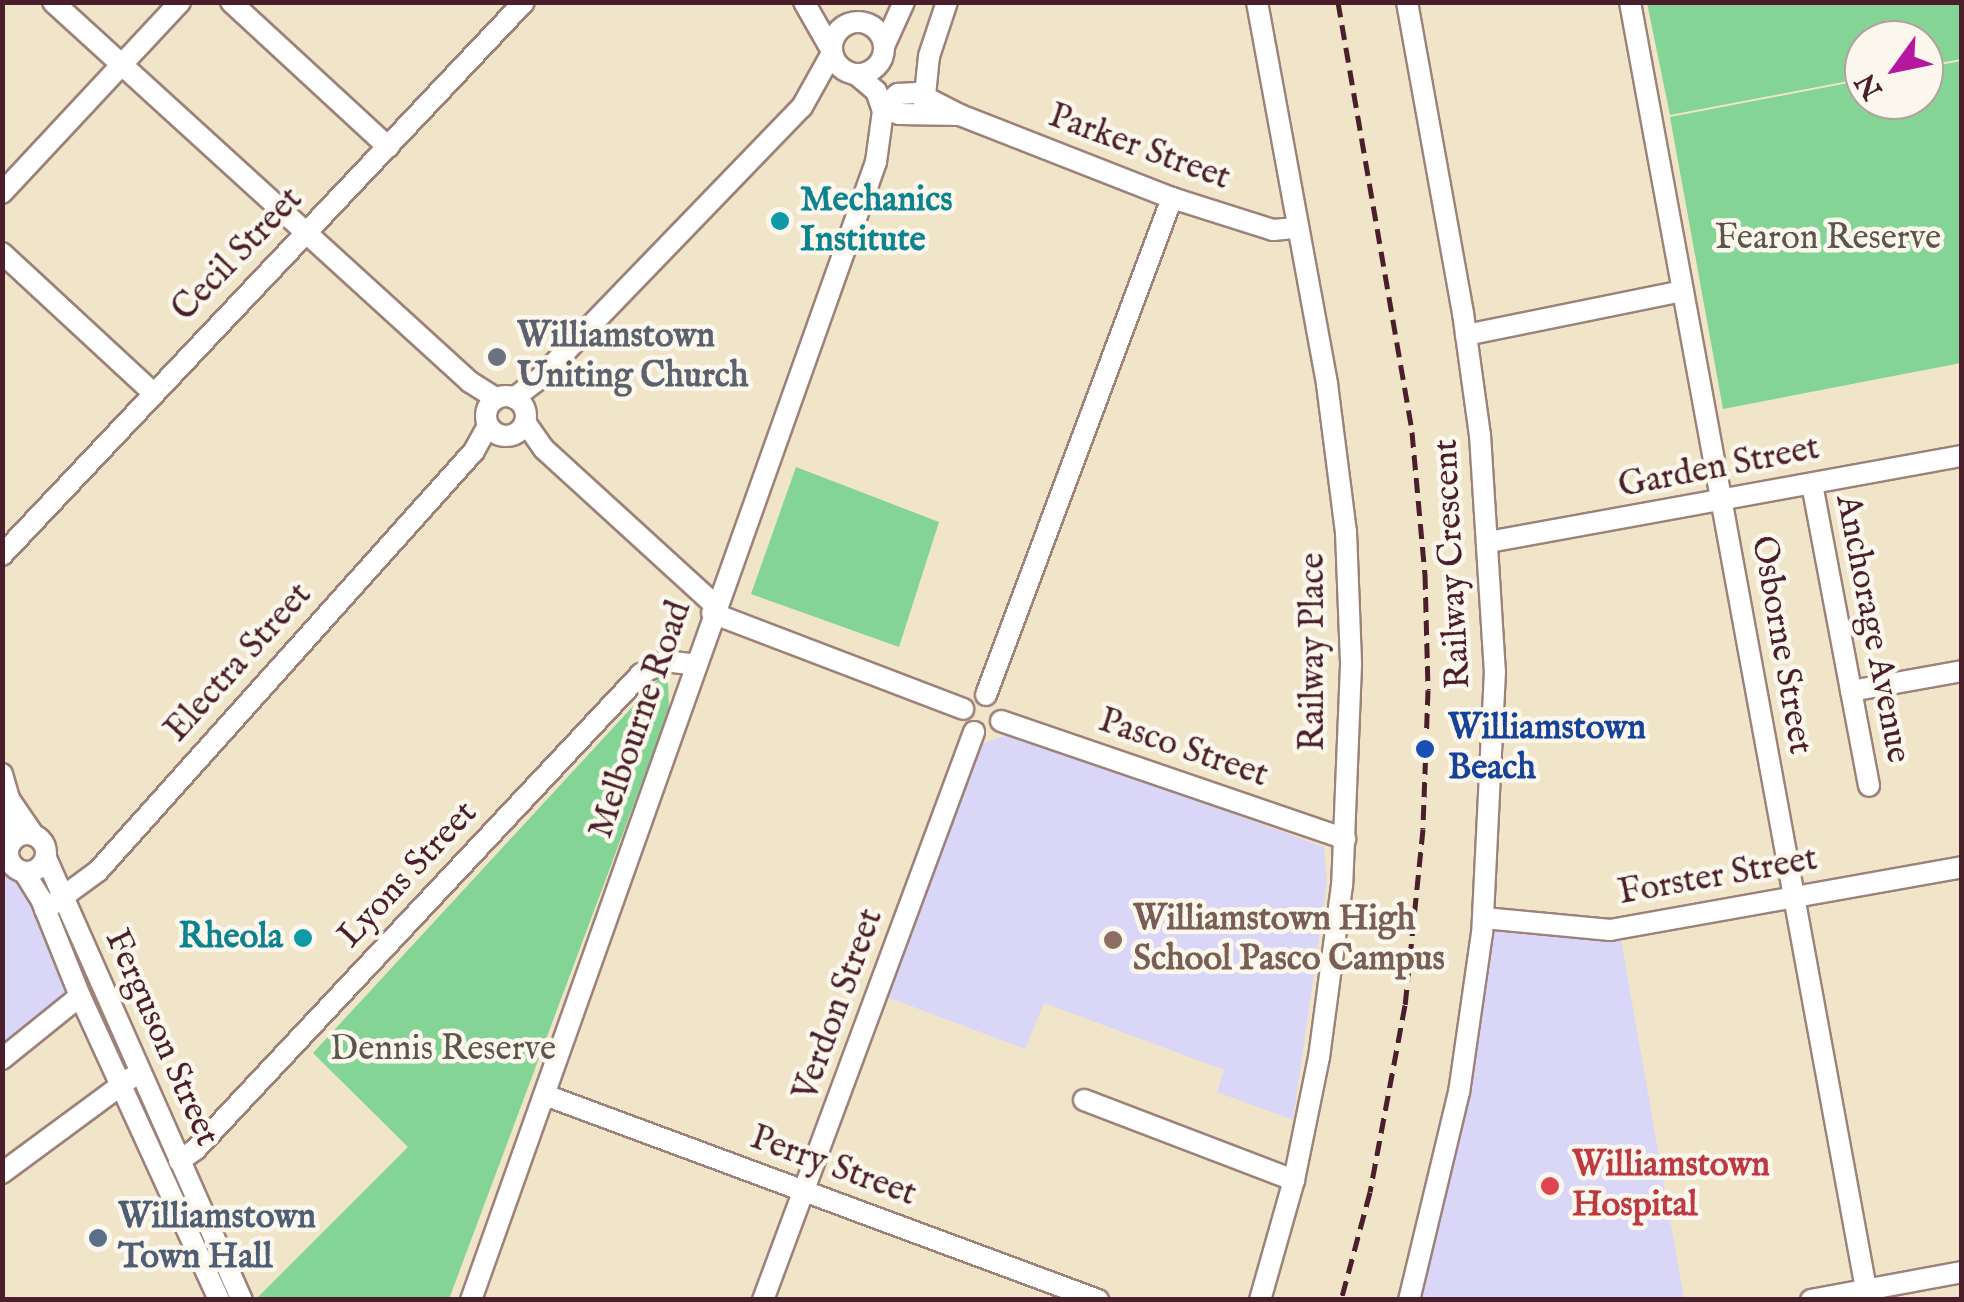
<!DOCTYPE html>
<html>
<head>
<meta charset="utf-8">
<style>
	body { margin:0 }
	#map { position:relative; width:1964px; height:1302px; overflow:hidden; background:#f0e5c8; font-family:"IM FELL English",serif }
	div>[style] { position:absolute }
	.built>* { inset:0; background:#dad6f7 }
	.green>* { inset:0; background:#83d495 }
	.roads { filter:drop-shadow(2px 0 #9d827a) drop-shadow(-2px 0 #9d827a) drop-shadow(0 2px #9d827a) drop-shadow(0 -2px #9d827a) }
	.minor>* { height:20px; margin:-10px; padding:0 10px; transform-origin:10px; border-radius:10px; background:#fff }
	.minor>.ring { margin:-10px; padding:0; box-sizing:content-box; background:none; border:20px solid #fff; border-radius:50% }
	.rail>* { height:5px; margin-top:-2.5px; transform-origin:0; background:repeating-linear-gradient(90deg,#4a1f2b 0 15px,transparent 0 23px) }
	.dots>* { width:28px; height:28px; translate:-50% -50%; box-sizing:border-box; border:5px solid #fbf7ec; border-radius:50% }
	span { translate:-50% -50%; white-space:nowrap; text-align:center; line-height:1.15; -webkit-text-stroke:9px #fbf7ec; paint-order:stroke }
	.street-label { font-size:35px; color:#4a1f2b }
	.culture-label { font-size:35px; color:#0d838f; font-weight:700 }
	.left { translate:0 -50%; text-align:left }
	.right { translate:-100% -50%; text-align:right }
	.park-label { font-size:35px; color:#5b554b }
	.worship-label { font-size:35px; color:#5b616d; font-weight:700 }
	.transit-label { font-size:35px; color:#164399; font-weight:700 }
	.education-label { font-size:35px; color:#785e54; font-weight:700 }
	.health-label { font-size:35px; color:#be3a42; font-weight:700 }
	.service-label { font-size:35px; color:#4e5e75; font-weight:700 }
	.frame { position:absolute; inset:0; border:5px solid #4a1f2b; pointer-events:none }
	.north { position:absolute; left:1844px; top:20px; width:100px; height:100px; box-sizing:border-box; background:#fbf7ec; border:2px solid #b4a19f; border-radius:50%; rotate:237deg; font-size:28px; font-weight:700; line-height:40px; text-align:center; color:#4a1f2b }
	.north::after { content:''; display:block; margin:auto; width:35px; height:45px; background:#b5179e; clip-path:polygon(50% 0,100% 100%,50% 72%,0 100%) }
</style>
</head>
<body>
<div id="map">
	<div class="built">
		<div style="clip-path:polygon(1013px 733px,1324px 847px,1327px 883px,1293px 1120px,1217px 1092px,1224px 1070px,1044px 1003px,1025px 1049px,887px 997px,978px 745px)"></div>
		<div style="clip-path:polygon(2px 839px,74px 994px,2px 1053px)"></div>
		<div style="clip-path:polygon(1484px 918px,1619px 928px,1684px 1299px,1409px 1300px)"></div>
	</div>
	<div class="green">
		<div style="clip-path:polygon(1647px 3px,1961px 3px,1961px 59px,1924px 66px,1924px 40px,1864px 40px,1864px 78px,1670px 115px)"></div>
		<div style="clip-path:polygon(1961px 61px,1961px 363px,1723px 409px,1670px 117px,1864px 80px,1864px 100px,1924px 100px,1924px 68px)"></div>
		<div style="clip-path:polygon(796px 467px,939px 522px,899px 647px,751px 594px)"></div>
		<div style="clip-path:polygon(660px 677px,668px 679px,669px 710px,449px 1299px,256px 1299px,408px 1147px,313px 1053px)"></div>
	</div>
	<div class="roads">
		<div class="minor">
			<div style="left:53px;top:2px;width:564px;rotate:42.34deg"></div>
			<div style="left:470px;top:382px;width:31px;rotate:32deg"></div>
			<div style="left:231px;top:2px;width:214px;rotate:42.7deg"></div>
			<div style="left:804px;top:2px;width:56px;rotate:60.3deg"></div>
			<div style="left:1257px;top:2px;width:388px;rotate:79.6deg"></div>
			<div style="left:1327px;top:384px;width:149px;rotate:82.7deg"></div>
			<div style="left:1346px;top:532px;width:133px;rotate:87.8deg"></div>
			<div style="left:1351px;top:665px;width:220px;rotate:92.3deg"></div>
			<div style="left:1342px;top:885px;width:174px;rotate:97.6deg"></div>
			<div style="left:1319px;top:1057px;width:126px;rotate:101.5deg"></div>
			<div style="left:1294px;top:1180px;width:125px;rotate:105.8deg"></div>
			<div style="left:1407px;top:2px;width:316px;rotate:79.8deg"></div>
			<div style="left:1463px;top:313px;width:123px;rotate:82.1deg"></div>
			<div style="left:1480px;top:435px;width:236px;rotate:86.4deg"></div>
			<div style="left:1495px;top:671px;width:262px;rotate:92.8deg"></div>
			<div style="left:1482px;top:933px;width:161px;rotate:98.2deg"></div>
			<div style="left:1459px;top:1092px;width:214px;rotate:103.5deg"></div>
			<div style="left:1630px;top:2px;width:1320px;rotate:79.61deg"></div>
			<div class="ring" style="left:832px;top:22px;width:32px;height:32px"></div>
			<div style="left:884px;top:46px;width:48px;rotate:-65.6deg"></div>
			<div style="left:924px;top:105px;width:49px;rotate:-84.2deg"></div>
			<div style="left:929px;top:56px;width:57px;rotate:-71.6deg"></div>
			<div style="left:960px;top:115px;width:61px;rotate:-179.1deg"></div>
			<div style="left:899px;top:114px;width:18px;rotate:-158deg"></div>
			<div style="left:882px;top:107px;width:21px;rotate:-39deg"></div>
			<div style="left:898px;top:94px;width:19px;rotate:-3deg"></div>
			<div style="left:917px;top:93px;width:48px;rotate:27.1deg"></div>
			<div style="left:960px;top:115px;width:228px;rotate:21.4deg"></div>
			<div style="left:1172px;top:198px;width:106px;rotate:17.6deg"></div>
			<div style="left:1273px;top:230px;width:24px;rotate:-5deg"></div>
			<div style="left:2px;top:193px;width:261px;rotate:-47deg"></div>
			<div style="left:2px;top:253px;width:205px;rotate:42.8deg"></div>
			<div style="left:1466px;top:335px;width:221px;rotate:-11.5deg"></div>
			<div class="ring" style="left:486px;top:396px;width:20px;height:20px"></div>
			<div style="left:514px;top:398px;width:31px;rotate:-37deg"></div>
			<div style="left:539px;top:379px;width:378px;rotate:-46deg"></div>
			<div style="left:802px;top:107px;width:62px;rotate:-60.9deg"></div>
			<div style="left:525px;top:422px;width:33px;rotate:55deg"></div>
			<div style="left:544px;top:449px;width:231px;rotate:42.4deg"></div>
			<div style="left:1812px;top:484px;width:307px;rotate:79.3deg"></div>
			<div style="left:1488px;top:542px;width:482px;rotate:-10.3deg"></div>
			<div style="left:2px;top:555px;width:760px;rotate:-46.65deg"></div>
			<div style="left:712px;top:613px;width:269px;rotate:20.9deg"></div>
			<div style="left:1851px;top:691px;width:113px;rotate:-10.2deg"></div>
			<div style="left:986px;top:695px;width:531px;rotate:-69.48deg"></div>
			<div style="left:1001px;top:721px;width:364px;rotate:18.9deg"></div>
			<div style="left:2px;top:774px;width:26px;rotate:74deg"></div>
			<div style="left:9px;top:799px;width:42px;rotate:55.6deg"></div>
			<div style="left:2px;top:817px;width:26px;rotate:72deg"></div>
			<div class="ring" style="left:8px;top:834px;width:18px;height:18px"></div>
			<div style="left:46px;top:858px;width:484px;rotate:66.1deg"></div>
			<div style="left:24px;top:872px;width:32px;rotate:58deg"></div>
			<div style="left:41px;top:899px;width:105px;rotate:68.1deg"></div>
			<div style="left:80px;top:996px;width:334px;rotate:65.4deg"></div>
			<div style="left:45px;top:910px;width:66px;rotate:-36.3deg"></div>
			<div style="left:98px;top:871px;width:564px;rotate:-48.16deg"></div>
			<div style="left:474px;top:451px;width:29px;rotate:-61deg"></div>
			<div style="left:1484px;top:918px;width:127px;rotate:5.4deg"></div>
			<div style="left:1610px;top:930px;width:358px;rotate:-10.1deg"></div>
			<div style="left:2px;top:1059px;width:100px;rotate:-38.9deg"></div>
			<div style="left:545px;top:1095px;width:590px;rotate:20.34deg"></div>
			<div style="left:1084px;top:1100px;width:225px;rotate:20.9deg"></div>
			<div style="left:179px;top:1161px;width:21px;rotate:-35deg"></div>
			<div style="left:196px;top:1149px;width:651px;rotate:-46.87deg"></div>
			<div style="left:641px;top:674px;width:27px;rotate:-28deg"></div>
			<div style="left:665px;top:661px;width:31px;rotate:7deg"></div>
			<div style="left:2px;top:1173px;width:160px;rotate:-36.4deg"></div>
			<div style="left:471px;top:1300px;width:1208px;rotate:-70.41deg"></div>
			<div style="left:876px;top:162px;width:51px;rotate:-82.2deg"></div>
			<div style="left:883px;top:111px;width:21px;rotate:-109deg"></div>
			<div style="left:876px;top:91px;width:26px;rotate:-140deg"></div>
			<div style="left:763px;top:1300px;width:606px;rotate:-69.62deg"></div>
			<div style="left:1811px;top:1300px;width:154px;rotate:-10.5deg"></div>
		</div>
	</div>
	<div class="rail">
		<div style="left:1338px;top:2px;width:436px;rotate:80.2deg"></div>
		<div style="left:1412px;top:432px;width:143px;rotate:84.8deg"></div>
		<div style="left:1425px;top:574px;width:116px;rotate:88.5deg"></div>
		<div style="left:1428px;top:690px;width:139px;rotate:92.1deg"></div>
		<div style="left:1423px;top:829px;width:177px;rotate:95.8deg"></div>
		<div style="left:1405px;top:1005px;width:190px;rotate:100.6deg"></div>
		<div style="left:1370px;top:1192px;width:112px;rotate:105deg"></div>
	</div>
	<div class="dots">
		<div style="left:780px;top:221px;background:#0f9aa8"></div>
		<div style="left:497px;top:357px;background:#6b7280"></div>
		<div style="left:1425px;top:749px;background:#1a4fb4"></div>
		<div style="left:303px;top:938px;background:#0f9aa8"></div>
		<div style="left:1113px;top:940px;background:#8d6e63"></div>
		<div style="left:1550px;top:1186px;background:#e0444e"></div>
		<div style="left:98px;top:1238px;background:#5c6f8a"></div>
	</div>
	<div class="street-label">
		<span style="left:1139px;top:148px;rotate:20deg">Parker Street</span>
		<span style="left:238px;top:255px;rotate:-46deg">Cecil Street</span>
		<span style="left:1719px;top:468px;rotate:-11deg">Garden Street</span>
		<span style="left:1453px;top:564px;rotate:-93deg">Railway Crescent</span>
		<span style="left:1872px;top:629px;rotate:79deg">Anchorage Avenue</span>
		<span style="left:1781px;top:645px;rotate:80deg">Osborne Street</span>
		<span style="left:1314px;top:652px;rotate:-90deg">Railway Place</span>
		<span style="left:239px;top:663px;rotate:-48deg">Electra Street</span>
		<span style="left:641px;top:720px;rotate:-71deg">Melbourne Road</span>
		<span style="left:1183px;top:749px;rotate:19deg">Pasco Street</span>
		<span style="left:408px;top:875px;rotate:-47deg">Lyons Street</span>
		<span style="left:1718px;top:877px;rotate:-10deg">Forster Street</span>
		<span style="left:839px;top:1005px;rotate:-70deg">Verdon Street</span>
		<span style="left:161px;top:1038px;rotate:66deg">Ferguson Street</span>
		<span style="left:833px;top:1167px;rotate:20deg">Perry Street</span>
	</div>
	<div class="culture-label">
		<span class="left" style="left:800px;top:221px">Mechanics<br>Institute</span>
		<span class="right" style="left:283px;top:938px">Rheola</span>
	</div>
	<div class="park-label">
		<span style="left:1828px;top:239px">Fearon Reserve</span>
		<span style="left:443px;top:1050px">Dennis Reserve</span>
	</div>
	<div class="worship-label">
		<span class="left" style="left:517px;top:357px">Williamstown<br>Uniting Church</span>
	</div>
	<div class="transit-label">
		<span class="left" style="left:1448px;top:749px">Williamstown<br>Beach</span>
	</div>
	<div class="education-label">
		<span class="left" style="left:1133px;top:940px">Williamstown High<br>School Pasco Campus</span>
	</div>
	<div class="health-label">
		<span class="left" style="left:1572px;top:1186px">Williamstown<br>Hospital</span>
	</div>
	<div class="service-label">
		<span class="left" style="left:118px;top:1238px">Williamstown<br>Town Hall</span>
	</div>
	<div class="frame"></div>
	<div class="north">N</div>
</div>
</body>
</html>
